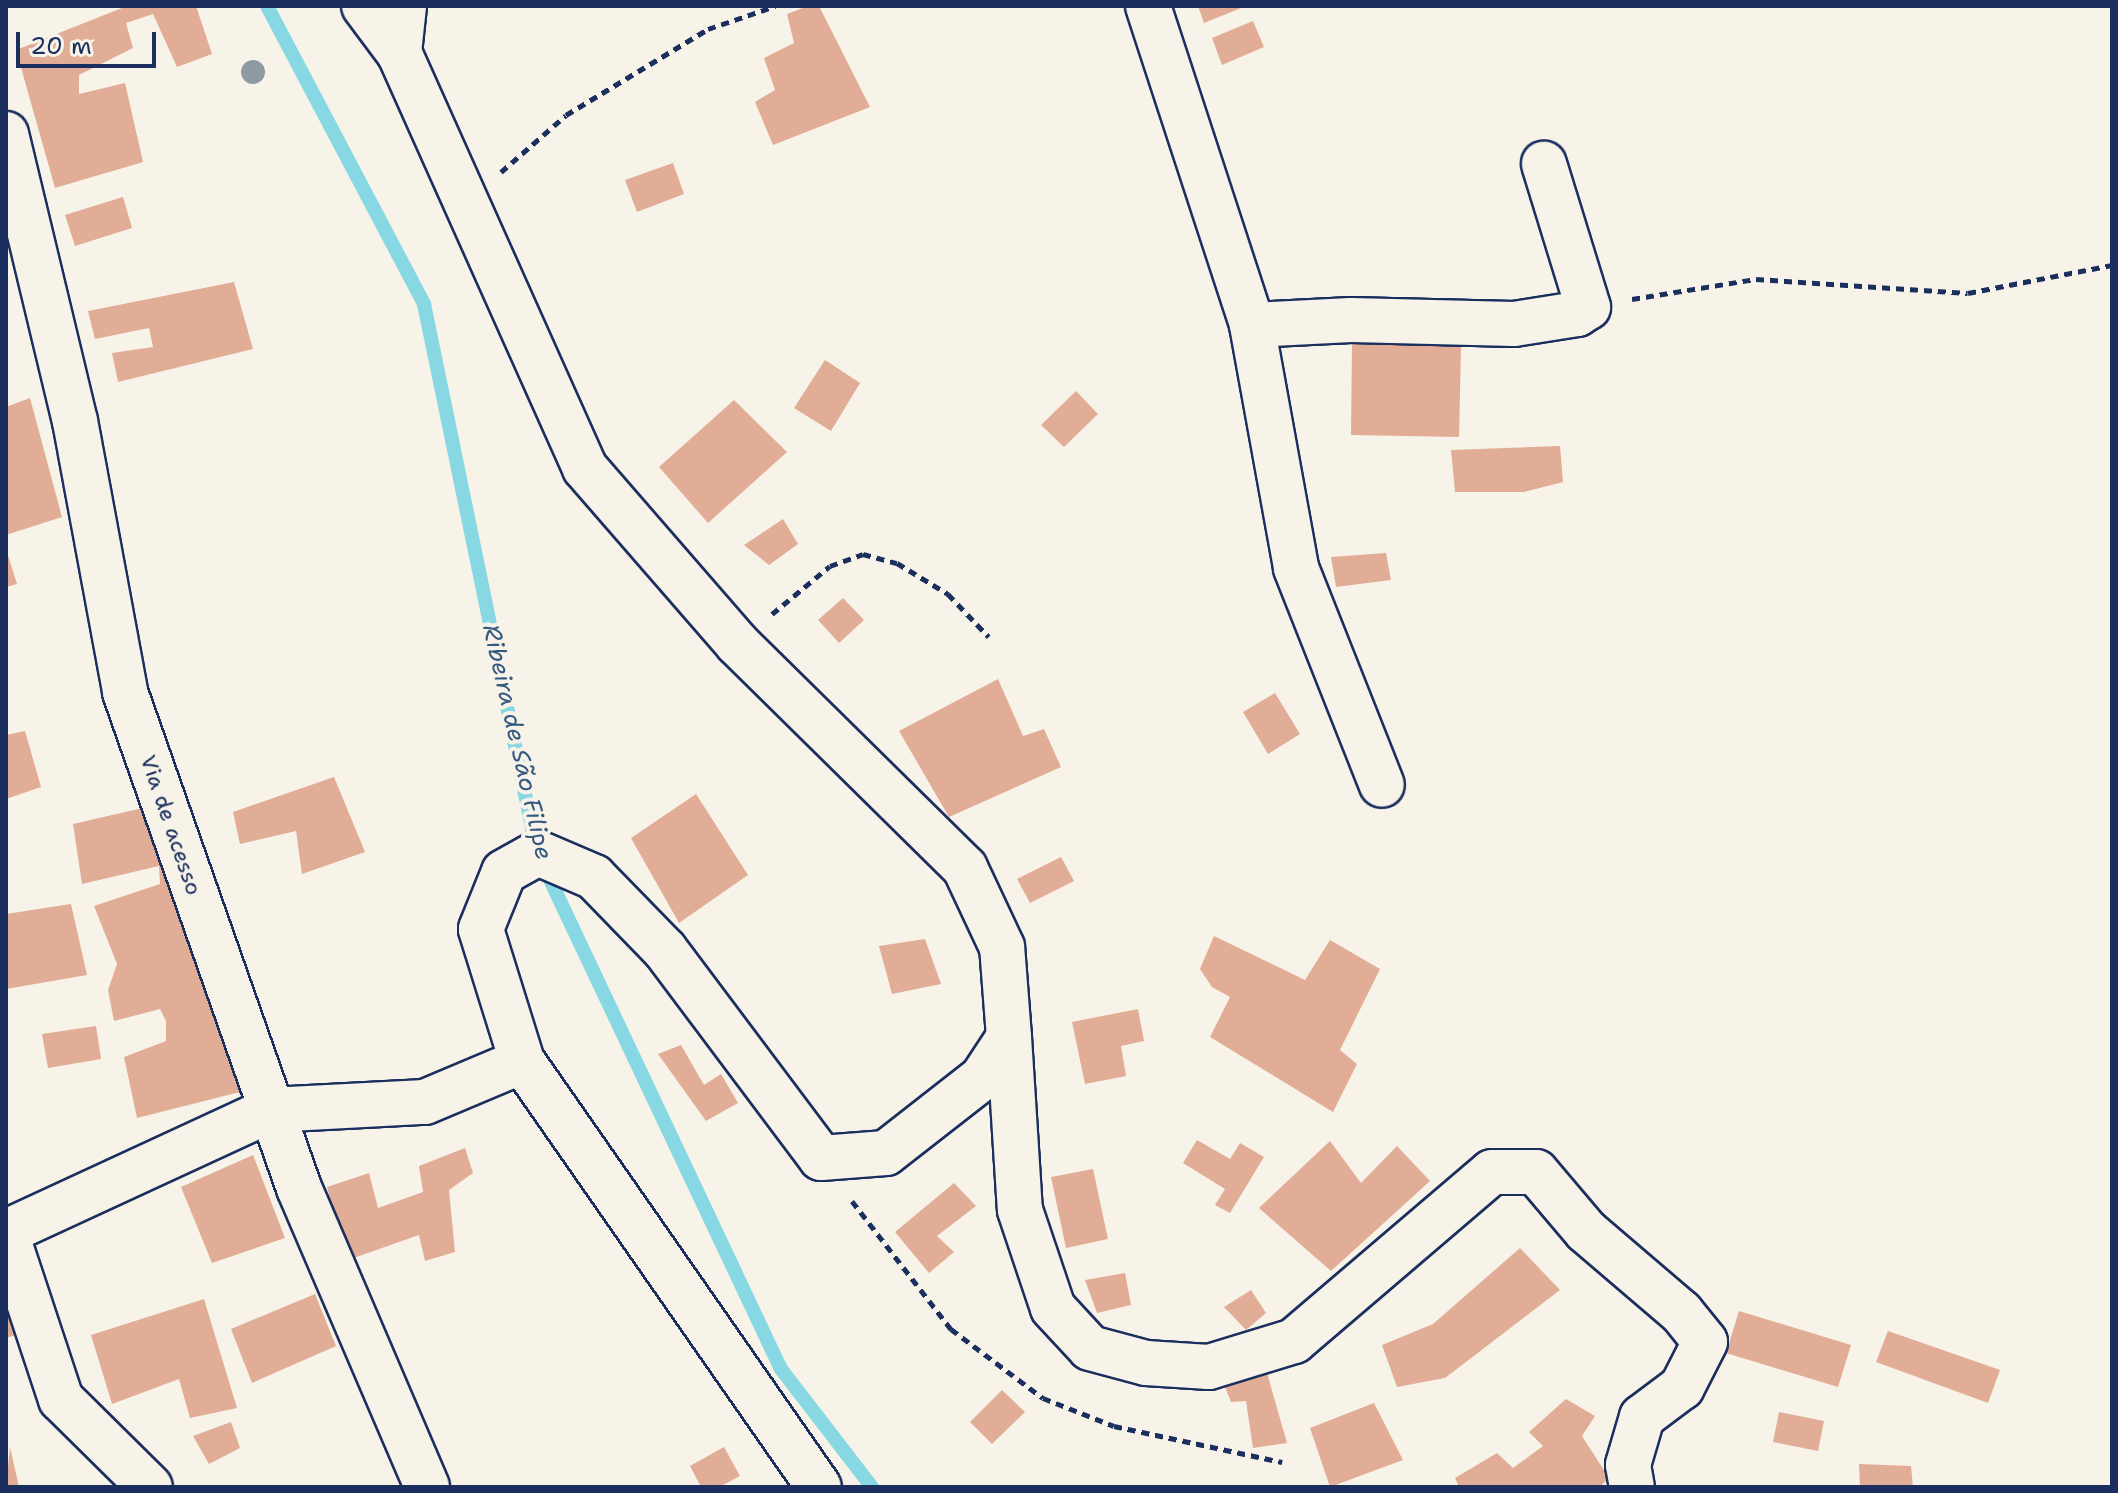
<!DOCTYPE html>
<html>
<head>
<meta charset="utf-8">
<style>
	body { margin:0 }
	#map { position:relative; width:2118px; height:1493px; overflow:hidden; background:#f7f3e8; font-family:"Shantell Sans",sans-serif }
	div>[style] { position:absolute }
	.stream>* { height:14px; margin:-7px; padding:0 7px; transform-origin:7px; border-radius:7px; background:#88d8e3 }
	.building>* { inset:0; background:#e2ad96 }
	.path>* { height:5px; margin-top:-2.5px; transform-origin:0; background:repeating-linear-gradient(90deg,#1b2f5e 0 8px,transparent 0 14px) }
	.roads { filter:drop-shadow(2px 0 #1b2f5e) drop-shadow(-2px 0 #1b2f5e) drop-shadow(0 2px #1b2f5e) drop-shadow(0 -2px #1b2f5e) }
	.minor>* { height:44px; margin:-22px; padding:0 22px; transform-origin:22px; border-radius:22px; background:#f7f3e8 }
	.trees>* { width:24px; height:24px; margin:-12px; border-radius:50%; background:#909aa2 }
	span { translate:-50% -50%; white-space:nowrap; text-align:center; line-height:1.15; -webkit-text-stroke:8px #f7f3e8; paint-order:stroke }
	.street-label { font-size:22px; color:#1b2f5e }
	.water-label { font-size:24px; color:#36597f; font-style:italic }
	.frame { position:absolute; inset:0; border:8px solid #1b2f5e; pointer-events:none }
	.scale { position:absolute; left:16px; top:32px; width:140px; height:36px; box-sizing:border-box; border:4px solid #1b2f5e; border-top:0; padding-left:10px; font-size:24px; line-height:28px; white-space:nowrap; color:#1b2f5e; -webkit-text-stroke:6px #f7f3e8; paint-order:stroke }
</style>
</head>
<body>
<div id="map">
	<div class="stream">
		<div style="left:267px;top:6px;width:337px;rotate:62.2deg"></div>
		<div style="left:424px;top:304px;width:554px;rotate:78.35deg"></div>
		<div style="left:544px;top:867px;width:555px;rotate:64.73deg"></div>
		<div style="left:781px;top:1369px;width:149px;rotate:52.4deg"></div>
	</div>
	<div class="building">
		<div style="clip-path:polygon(127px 6px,196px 6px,212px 54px,177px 67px,153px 14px,126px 23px,133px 48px,79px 75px,79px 94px,125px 83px,143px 162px,55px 188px,16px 50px)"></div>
		<div style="clip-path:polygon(808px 6px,819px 6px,870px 107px,773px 145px,755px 102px,775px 90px,764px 58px,794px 43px,787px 14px)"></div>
		<div style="clip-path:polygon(1198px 6px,1246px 6px,1204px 23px)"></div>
		<div style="clip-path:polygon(1253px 21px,1264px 47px,1222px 65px,1212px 38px)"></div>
		<div style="clip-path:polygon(673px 163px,684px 194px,637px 212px,625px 180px)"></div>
		<div style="clip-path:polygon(123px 197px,132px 228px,75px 246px,65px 215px)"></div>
		<div style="clip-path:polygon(234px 282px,253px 349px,118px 382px,112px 353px,153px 347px,149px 328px,95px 339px,88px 311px)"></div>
		<div style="clip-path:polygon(1352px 344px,1461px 346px,1459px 437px,1351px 435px)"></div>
		<div style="clip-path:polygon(825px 360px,860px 383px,831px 431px,794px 408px)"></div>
		<div style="clip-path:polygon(1076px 391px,1098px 414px,1064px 447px,1041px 425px)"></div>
		<div style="clip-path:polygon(30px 398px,62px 517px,6px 535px,6px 407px)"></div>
		<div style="clip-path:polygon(734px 400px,787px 452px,708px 523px,659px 467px)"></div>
		<div style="clip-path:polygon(1560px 446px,1563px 482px,1524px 492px,1455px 492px,1451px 450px)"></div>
		<div style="clip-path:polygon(783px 519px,798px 544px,769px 565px,744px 545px)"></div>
		<div style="clip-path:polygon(6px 549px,17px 584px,6px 587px)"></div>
		<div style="clip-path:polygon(1386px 553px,1391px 580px,1336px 587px,1331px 557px)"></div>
		<div style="clip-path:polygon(843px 598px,864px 620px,839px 643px,818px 620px)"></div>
		<div style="clip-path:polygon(998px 679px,1023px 736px,1044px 729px,1061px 767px,949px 817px,899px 731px)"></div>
		<div style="clip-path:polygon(1275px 693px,1300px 734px,1268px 754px,1243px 712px)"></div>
		<div style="clip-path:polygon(25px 731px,41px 787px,6px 799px,6px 735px)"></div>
		<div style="clip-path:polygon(334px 777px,365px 852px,302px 874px,296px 831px,240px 844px,233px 812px)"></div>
		<div style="clip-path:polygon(696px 794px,748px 875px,679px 923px,631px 838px)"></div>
		<div style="clip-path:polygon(147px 807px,240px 1092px,137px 1118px,124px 1057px,166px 1041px,166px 1021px,160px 1009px,114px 1021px,108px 990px,117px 964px,94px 906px,160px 884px,159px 866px,82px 884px,73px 824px)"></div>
		<div style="clip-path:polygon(1061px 857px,1074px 881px,1030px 903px,1017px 879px)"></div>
		<div style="clip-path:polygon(71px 904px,87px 975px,6px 989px,6px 914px)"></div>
		<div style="clip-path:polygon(1214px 936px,1305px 980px,1330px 940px,1380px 969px,1340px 1050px,1357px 1064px,1333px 1112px,1210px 1037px,1230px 997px,1212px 987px,1200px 969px)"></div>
		<div style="clip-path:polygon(925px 939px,941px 984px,892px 994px,879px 946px)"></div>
		<div style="clip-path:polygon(1138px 1009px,1144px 1041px,1121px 1046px,1126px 1076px,1085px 1084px,1072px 1022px)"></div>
		<div style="clip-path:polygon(96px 1026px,101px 1059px,48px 1068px,42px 1034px)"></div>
		<div style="clip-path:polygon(681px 1045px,704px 1085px,721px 1074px,738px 1103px,706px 1121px,658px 1054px)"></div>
		<div style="clip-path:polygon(1197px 1140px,1230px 1159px,1240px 1143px,1264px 1157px,1230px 1213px,1215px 1205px,1225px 1189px,1183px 1163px)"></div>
		<div style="clip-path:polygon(1330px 1141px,1361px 1183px,1397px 1146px,1430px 1181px,1331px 1271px,1259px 1208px)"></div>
		<div style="clip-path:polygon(465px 1148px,473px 1173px,449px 1190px,455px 1252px,425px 1261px,419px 1235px,345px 1261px,327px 1187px,369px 1173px,378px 1208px,423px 1192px,419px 1166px)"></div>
		<div style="clip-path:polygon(253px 1155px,285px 1238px,212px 1263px,181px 1187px)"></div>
		<div style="clip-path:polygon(1093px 1169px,1108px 1239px,1066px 1248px,1051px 1177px)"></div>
		<div style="clip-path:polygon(954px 1183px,976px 1206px,937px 1236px,954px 1252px,929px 1273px,895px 1232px)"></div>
		<div style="clip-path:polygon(1520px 1248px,1560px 1290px,1445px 1378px,1397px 1387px,1382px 1345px,1433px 1324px)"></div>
		<div style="clip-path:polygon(1125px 1273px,1131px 1305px,1097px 1313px,1085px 1280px)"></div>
		<div style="clip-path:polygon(1251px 1290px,1266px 1313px,1246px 1330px,1224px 1307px)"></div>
		<div style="clip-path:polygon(315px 1294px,336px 1346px,252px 1383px,231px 1329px)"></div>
		<div style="clip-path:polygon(204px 1299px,237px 1408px,190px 1418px,179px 1379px,112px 1404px,91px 1335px)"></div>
		<div style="clip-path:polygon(6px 1308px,16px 1335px,6px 1338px)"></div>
		<div style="clip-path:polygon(1739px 1311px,1851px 1345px,1838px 1387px,1726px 1353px)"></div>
		<div style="clip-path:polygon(1888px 1331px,2000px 1370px,1988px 1403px,1876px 1362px)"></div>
		<div style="clip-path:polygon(1265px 1366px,1287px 1443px,1253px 1448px,1246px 1401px,1231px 1402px,1221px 1377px)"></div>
		<div style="clip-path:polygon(1002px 1390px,1025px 1412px,992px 1444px,970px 1422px)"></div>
		<div style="clip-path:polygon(1566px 1399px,1595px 1416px,1582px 1436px,1609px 1478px,1600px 1487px,1459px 1487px,1455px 1478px,1497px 1453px,1513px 1468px,1543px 1446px,1529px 1432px)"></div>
		<div style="clip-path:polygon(1374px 1403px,1403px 1460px,1330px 1487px,1310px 1428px)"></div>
		<div style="clip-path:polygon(1779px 1412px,1824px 1421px,1818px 1451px,1773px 1442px)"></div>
		<div style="clip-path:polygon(231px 1422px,240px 1448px,209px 1464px,193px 1436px)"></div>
		<div style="clip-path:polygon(10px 1447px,19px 1487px,6px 1487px)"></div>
		<div style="clip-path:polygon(724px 1447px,740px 1476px,719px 1487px,701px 1487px,690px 1466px)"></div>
		<div style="clip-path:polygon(1859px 1464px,1911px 1466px,1913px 1487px,1860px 1487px)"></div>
	</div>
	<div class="path">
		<div style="left:501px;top:172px;width:86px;rotate:-41.2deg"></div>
		<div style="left:566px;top:115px;width:166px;rotate:-31.2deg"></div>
		<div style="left:708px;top:29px;width:71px;rotate:-18.9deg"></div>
		<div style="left:1632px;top:299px;width:126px;rotate:-9.2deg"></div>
		<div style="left:1756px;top:279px;width:212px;rotate:3.8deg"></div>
		<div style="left:1968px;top:293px;width:147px;rotate:-11deg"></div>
		<div style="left:772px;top:614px;width:75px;rotate:-39.6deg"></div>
		<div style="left:830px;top:566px;width:35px;rotate:-20deg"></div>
		<div style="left:863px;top:554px;width:35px;rotate:15deg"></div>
		<div style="left:897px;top:563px;width:60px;rotate:31.3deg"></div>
		<div style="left:948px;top:594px;width:59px;rotate:46.4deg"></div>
		<div style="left:852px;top:1201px;width:162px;rotate:52.3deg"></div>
		<div style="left:951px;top:1329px;width:115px;rotate:36.9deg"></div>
		<div style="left:1043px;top:1398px;width:76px;rotate:21.5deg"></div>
		<div style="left:1114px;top:1426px;width:172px;rotate:12.1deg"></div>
	</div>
	<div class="roads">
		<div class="minor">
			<div style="left:364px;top:6px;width:59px;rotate:53.3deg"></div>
			<div style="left:1148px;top:6px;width:336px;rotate:71.9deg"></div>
			<div style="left:1252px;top:325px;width:247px;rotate:79.7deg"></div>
			<div style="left:1296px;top:568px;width:233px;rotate:68.4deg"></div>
			<div style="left:6px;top:134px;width:295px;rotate:76.5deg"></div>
			<div style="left:75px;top:421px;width:276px;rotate:79.5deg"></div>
			<div style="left:125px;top:692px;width:526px;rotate:70.67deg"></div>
			<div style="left:299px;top:1188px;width:325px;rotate:66.8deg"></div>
			<div style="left:1252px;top:325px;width:99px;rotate:-2.9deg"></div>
			<div style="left:1351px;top:320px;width:163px;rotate:1.4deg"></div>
			<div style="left:1514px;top:324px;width:64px;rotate:-9deg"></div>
			<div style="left:1577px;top:314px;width:13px;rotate:-32deg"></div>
			<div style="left:1588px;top:307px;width:150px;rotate:-107.1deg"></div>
			<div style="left:1009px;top:1037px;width:173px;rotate:86.4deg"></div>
			<div style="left:1020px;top:1210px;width:103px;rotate:71.4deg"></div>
			<div style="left:1053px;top:1308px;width:54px;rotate:47.2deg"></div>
			<div style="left:1090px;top:1348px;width:58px;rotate:15deg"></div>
			<div style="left:1146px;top:1363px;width:63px;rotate:3.6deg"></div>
			<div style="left:1209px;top:1367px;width:89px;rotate:-17deg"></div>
			<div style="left:1294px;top:1341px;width:260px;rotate:-40.5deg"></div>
			<div style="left:1492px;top:1172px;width:44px"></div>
			<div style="left:1536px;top:1172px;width:77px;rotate:49.7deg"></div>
			<div style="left:1586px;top:1231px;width:125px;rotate:40.5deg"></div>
			<div style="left:1681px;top:1312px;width:38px;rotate:51deg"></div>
			<div style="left:1705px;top:1342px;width:51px;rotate:117.1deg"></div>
			<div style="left:1682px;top:1387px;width:50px;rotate:143.1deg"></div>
			<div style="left:1642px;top:1417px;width:50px;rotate:106.3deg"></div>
			<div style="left:1628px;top:1465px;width:22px;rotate:80deg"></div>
			<div style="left:522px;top:1061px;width:519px;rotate:55.12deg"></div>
			<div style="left:6px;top:1232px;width:291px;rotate:-24.8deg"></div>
			<div style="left:270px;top:1110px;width:155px;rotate:-3deg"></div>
			<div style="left:425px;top:1102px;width:105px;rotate:-22.9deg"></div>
			<div style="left:522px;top:1061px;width:138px;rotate:-107.3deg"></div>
			<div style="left:481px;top:929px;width:61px;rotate:-68deg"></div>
			<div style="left:504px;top:872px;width:39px;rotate:-29deg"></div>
			<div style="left:538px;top:853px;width:61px;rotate:23.2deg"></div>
			<div style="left:594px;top:877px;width:102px;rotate:45.8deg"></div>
			<div style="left:665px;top:950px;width:260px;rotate:53.1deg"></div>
			<div style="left:821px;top:1158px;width:65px;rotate:-4.4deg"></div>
			<div style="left:886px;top:1153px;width:122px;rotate:-38deg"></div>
			<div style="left:982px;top:1078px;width:49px;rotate:-56.6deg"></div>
			<div style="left:1009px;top:1037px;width:90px;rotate:-94.4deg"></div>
			<div style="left:1002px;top:947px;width:87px;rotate:-115.1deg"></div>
			<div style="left:965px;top:868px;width:320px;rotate:-135.4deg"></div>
			<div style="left:737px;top:643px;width:232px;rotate:-131deg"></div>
			<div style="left:585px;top:468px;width:455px;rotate:-114.1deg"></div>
			<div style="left:399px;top:53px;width:47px;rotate:-83.9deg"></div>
			<div style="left:6px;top:1233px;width:175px;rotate:71.7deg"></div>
			<div style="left:61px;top:1399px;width:125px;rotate:44.7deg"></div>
		</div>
	</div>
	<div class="trees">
		<div style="left:253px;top:72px"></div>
	</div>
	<div class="street-label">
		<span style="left:171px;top:825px;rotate:71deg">Via de acesso</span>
	</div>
	<div class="water-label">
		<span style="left:517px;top:742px;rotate:77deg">Ribeira de São Filipe</span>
	</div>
	<div class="frame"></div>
	<div class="scale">20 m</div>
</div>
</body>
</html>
